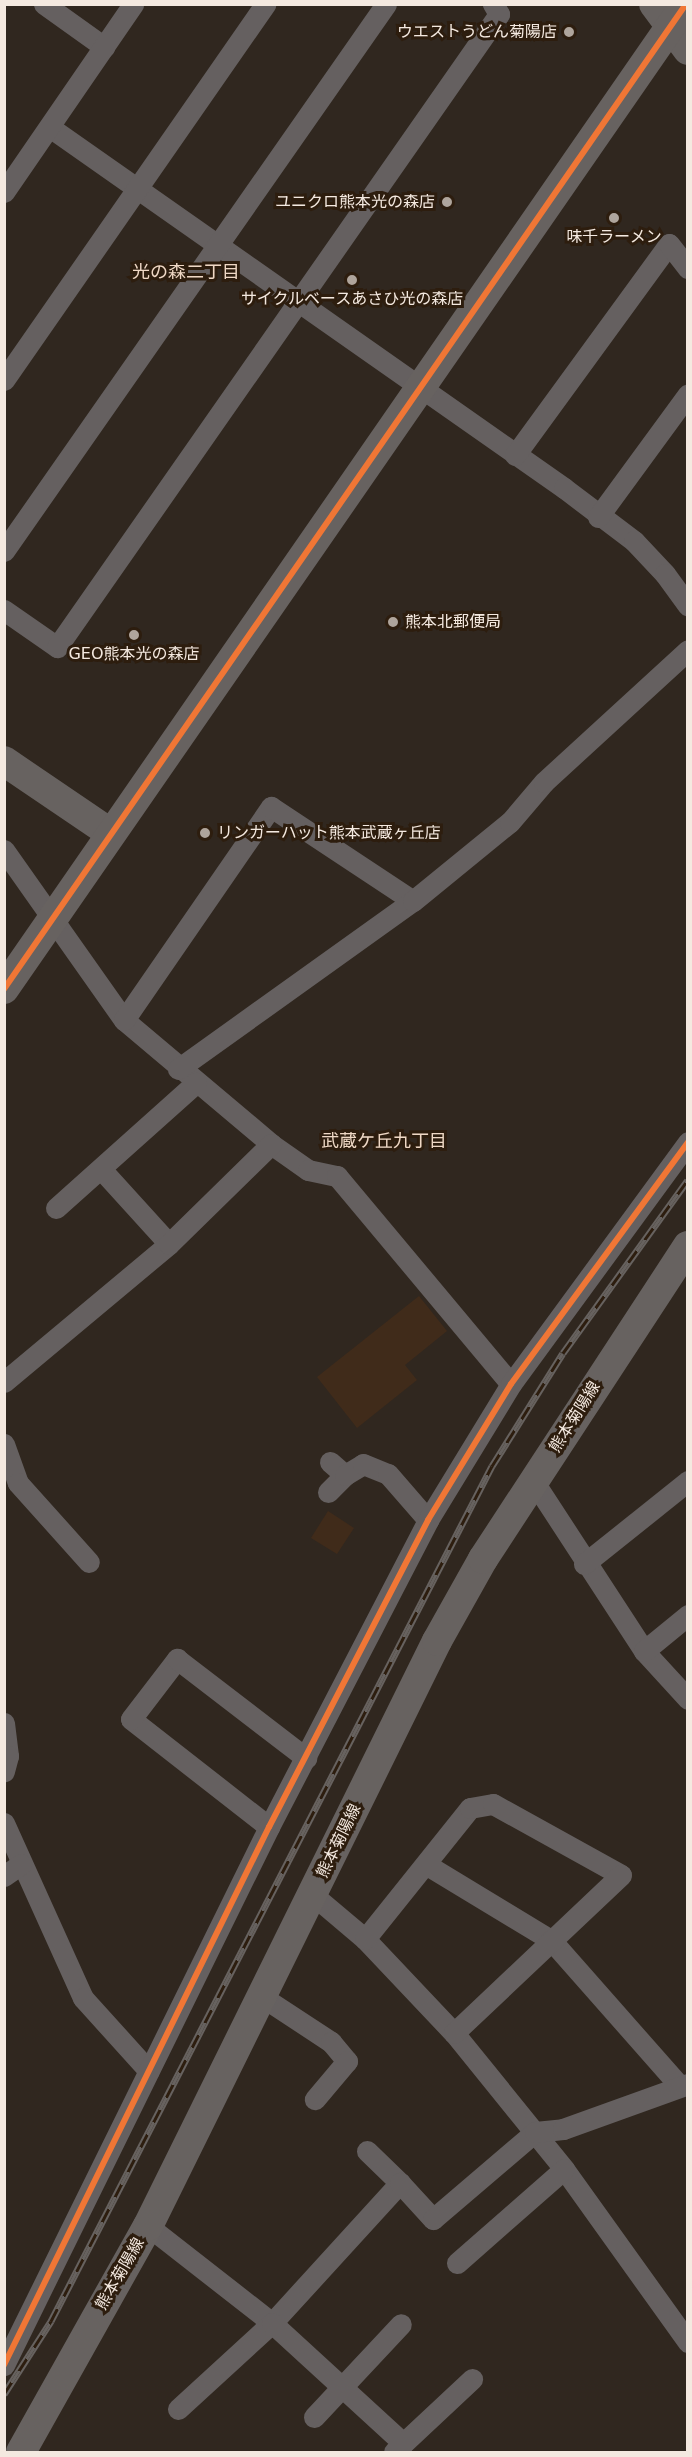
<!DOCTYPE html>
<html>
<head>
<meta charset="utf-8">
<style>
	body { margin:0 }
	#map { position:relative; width:692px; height:2457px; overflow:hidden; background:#30271f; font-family:"DejaVu Sans","Noto Sans JP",sans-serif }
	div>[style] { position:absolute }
	.built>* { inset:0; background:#402b1a }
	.street>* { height:21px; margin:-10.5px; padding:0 10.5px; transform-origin:10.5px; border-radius:10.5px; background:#656060 }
	.secondary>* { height:30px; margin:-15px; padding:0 15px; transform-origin:15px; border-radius:15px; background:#676260 }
	.rail>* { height:7px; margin-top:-3.5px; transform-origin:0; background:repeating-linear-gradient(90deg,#2d1d0e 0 14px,#67625f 0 28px); box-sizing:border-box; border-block:2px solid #67625f }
	.cycleway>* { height:6px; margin:-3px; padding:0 3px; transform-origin:3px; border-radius:3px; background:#f07635 }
	.dots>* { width:16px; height:16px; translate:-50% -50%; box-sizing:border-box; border:3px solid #2d1d0e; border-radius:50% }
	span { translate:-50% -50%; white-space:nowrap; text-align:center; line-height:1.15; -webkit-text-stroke:6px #2d1d0e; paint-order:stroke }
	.poi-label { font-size:16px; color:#f4e9e0 }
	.right { translate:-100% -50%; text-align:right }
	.left { translate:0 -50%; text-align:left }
	.street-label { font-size:16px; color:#f4e9e0 }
	.neighbourhood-label { font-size:18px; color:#efd8c5 }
	.frame { position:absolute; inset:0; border:6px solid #f4e9e0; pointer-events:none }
</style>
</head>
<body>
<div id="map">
	<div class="built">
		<div style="clip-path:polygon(419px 1296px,447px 1331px,405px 1365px,417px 1380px,357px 1428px,317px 1377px)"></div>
		<div style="clip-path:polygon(328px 1511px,354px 1528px,337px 1554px,311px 1538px)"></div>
	</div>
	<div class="street">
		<div style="left:44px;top:4px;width:74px;rotate:35.6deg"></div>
		<div style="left:51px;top:128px;width:627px;rotate:35.06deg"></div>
		<div style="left:564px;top:488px;width:88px;rotate:37.1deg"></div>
		<div style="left:634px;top:541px;width:45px;rotate:46.8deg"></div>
		<div style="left:665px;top:574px;width:39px;rotate:54deg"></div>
		<div style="left:4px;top:192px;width:228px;rotate:-55.5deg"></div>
		<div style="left:4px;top:380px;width:458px;rotate:-55.2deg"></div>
		<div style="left:515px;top:455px;width:261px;rotate:-53.9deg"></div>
		<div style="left:669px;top:244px;width:31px;rotate:52deg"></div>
		<div style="left:598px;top:517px;width:152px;rotate:-53.8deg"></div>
		<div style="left:4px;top:551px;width:667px;rotate:-55.07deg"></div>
		<div style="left:4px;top:610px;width:65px;rotate:34.9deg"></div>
		<div style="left:57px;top:647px;width:772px;rotate:-55.07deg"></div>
		<div style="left:499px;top:14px;width:12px;rotate:-121deg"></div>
		<div style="left:4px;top:850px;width:208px;rotate:54.8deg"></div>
		<div style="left:124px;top:1020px;width:192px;rotate:40.1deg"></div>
		<div style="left:271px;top:1144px;width:45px;rotate:35.1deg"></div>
		<div style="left:308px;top:1170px;width:30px;rotate:12deg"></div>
		<div style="left:337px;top:1176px;width:271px;rotate:50.1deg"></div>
		<div style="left:124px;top:1020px;width:259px;rotate:-55.4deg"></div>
		<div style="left:271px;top:807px;width:170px;rotate:33.5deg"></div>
		<div style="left:178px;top:1069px;width:289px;rotate:-35.6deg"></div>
		<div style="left:413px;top:901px;width:125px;rotate:-39.2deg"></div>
		<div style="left:510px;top:822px;width:52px;rotate:-49.6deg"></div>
		<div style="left:544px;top:782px;width:195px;rotate:-42.5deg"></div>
		<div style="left:101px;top:1169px;width:101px;rotate:47.8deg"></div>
		<div style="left:56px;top:1208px;width:188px;rotate:-41.8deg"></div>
		<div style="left:4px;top:1382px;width:215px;rotate:-39.9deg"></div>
		<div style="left:169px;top:1244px;width:143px;rotate:-44.4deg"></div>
		<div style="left:4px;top:1444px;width:41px;rotate:70.3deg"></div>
		<div style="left:18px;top:1483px;width:106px;rotate:48.1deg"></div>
		<div style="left:330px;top:1462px;width:20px;rotate:41deg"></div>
		<div style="left:534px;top:1482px;width:202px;rotate:56.9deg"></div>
		<div style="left:644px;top:1651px;width:65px;rotate:47.5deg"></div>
		<div style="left:328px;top:1492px;width:24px;rotate:-45deg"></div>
		<div style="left:345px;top:1475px;width:21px;rotate:-31deg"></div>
		<div style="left:363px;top:1464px;width:27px;rotate:22deg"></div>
		<div style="left:388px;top:1474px;width:61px;rotate:49deg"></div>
		<div style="left:584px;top:1564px;width:133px;rotate:-38.6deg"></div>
		<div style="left:644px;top:1651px;width:57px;rotate:-39.3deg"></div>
		<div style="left:4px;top:1723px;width:33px;rotate:83deg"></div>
		<div style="left:8px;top:1756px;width:16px;rotate:105deg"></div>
		<div style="left:4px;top:1823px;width:192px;rotate:65.7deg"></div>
		<div style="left:83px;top:1998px;width:98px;rotate:47.9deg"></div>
		<div style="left:269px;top:1827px;width:175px;rotate:-142deg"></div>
		<div style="left:131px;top:1719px;width:76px;rotate:-52.5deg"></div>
		<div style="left:177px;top:1659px;width:163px;rotate:37.5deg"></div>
		<div style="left:427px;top:1865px;width:145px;rotate:31.2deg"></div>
		<div style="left:551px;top:1940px;width:193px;rotate:48.6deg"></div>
		<div style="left:4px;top:1876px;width:21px;rotate:-35deg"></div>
		<div style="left:313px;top:1895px;width:68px;rotate:40.2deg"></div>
		<div style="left:365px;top:1939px;width:129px;rotate:46.6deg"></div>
		<div style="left:454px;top:2033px;width:175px;rotate:51deg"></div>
		<div style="left:564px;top:2169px;width:213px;rotate:54.4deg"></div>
		<div style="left:365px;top:1939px;width:168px;rotate:-51.3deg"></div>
		<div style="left:470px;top:1808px;width:23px;rotate:-10deg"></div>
		<div style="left:493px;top:1804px;width:146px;rotate:29deg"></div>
		<div style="left:621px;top:1875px;width:230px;rotate:136.6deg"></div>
		<div style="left:261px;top:1996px;width:84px;rotate:33.3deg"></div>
		<div style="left:331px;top:2042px;width:25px;rotate:50deg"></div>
		<div style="left:347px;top:2061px;width:50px;rotate:130.1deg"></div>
		<div style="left:367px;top:2151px;width:46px;rotate:44.1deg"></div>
		<div style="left:148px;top:2226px;width:157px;rotate:38deg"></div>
		<div style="left:272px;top:2323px;width:190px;rotate:-47.6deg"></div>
		<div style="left:400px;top:2183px;width:49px;rotate:47.5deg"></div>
		<div style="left:433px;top:2219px;width:134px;rotate:-40.5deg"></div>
		<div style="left:535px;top:2132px;width:28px;rotate:-6deg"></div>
		<div style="left:563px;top:2129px;width:133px;rotate:-19.8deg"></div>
		<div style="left:457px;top:2263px;width:142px;rotate:-41.3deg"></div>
		<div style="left:4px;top:2365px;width:600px;rotate:-63.78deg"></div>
		<div style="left:269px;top:1827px;width:346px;rotate:-62.6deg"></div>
		<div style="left:428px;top:1520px;width:159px;rotate:-58.6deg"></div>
		<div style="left:511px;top:1384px;width:300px;rotate:-53.8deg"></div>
		<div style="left:178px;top:2409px;width:127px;rotate:-42.5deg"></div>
		<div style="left:272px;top:2323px;width:178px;rotate:42.5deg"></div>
		<div style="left:314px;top:2417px;width:127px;rotate:-46.9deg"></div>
		<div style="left:394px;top:2452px;width:107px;rotate:-43.1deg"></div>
	</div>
	<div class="secondary">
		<div style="left:654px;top:4px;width:57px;rotate:53.5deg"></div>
		<div style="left:4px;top:761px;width:128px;rotate:34.2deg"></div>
		<div style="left:4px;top:989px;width:1198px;rotate:-55.3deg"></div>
		<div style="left:21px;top:2452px;width:259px;rotate:-60.7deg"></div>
		<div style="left:148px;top:2226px;width:652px;rotate:-63.71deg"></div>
		<div style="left:437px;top:1641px;width:94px;rotate:-60.7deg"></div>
		<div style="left:483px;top:1559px;width:374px;rotate:-56.8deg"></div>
	</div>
	<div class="rail">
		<div style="left:4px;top:2394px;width:87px;rotate:-57.2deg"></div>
		<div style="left:51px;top:2321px;width:962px;rotate:-62.72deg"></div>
		<div style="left:492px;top:1466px;width:133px;rotate:-57.9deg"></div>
		<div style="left:563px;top:1353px;width:213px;rotate:-54.2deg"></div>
	</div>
	<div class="cycleway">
		<div style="left:4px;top:989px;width:1198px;rotate:-55.3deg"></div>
		<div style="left:4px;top:2365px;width:600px;rotate:-63.78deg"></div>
		<div style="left:269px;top:1827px;width:346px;rotate:-62.6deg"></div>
		<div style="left:428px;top:1520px;width:159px;rotate:-58.6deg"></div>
		<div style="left:511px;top:1384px;width:300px;rotate:-53.8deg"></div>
	</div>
	<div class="dots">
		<div style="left:569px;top:32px;background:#afa59c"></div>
		<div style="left:447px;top:202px;background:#afa59c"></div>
		<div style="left:614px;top:218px;background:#afa59c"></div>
		<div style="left:352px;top:280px;background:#afa59c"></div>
		<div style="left:393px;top:622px;background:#afa59c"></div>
		<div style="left:134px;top:635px;background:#afa59c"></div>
		<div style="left:205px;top:833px;background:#afa59c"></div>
	</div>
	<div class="poi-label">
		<span class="right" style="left:557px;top:32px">ウエストうどん菊陽店</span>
		<span class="right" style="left:435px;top:202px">ユニクロ熊本光の森店</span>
		<span style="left:614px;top:237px">味千ラーメン</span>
		<span style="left:352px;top:299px">サイクルベースあさひ光の森店</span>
		<span class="left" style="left:405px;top:622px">熊本北郵便局</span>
		<span style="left:134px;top:654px">GEO熊本光の森店</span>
		<span class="left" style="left:217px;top:833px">リンガーハット熊本武蔵ヶ丘店</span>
	</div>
	<div class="street-label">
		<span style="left:575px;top:1417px;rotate:-58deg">熊本菊陽線</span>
		<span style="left:339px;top:1841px;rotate:-64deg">熊本菊陽線</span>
		<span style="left:120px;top:2274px;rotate:-60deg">熊本菊陽線</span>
	</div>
	<div class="neighbourhood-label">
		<span style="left:186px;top:272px">光の森二丁目</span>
		<span style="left:384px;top:1141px">武蔵ケ丘九丁目</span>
	</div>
	<div class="frame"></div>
</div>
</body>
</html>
